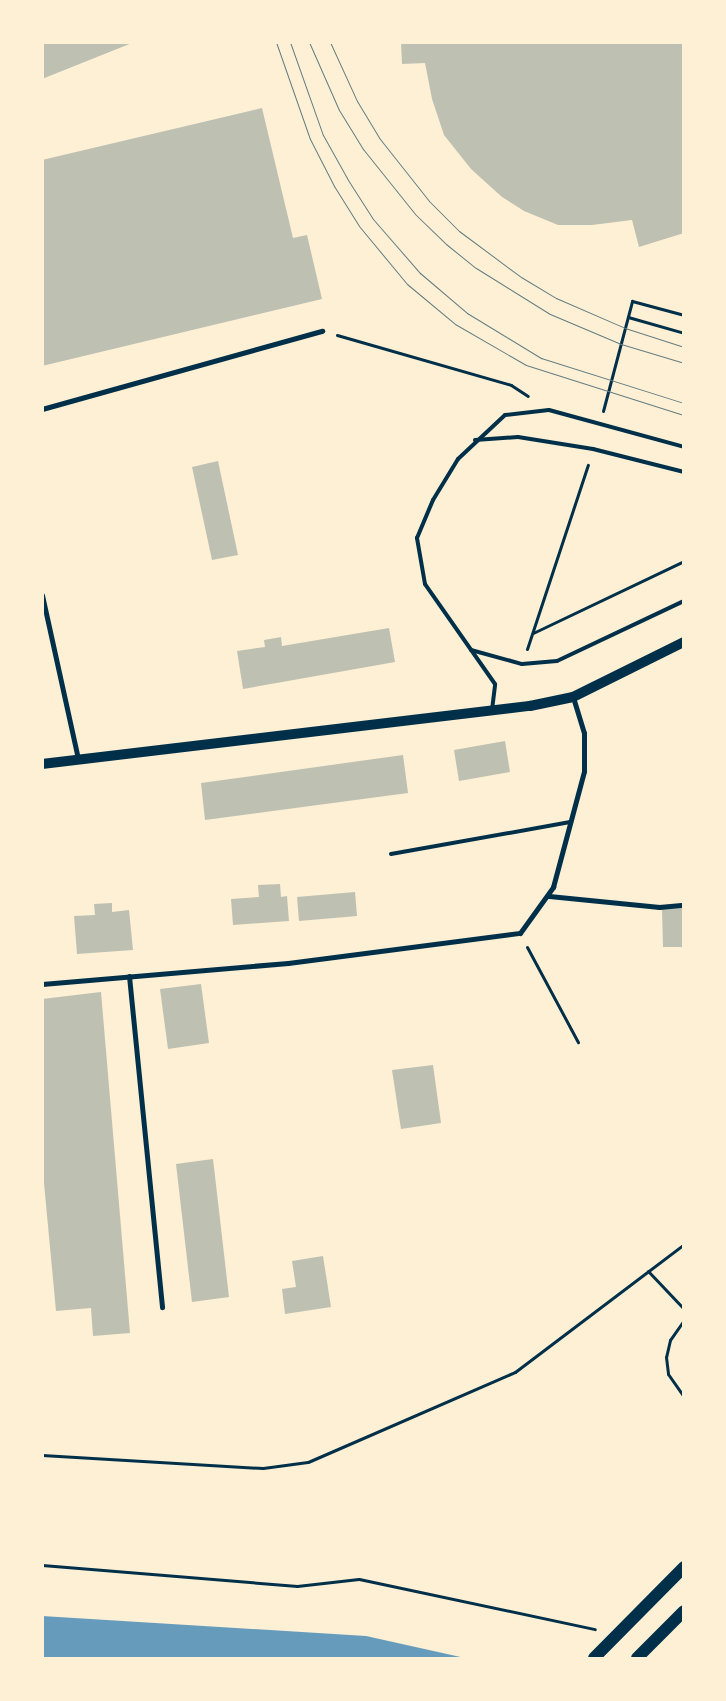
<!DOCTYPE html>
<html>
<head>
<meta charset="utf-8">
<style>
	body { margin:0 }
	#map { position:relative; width:726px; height:1701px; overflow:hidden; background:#fdf0d5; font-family:Inter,sans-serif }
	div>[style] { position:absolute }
	.water>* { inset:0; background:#669bbc }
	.building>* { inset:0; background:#bec0b2 }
	.path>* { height:3px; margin:-1.5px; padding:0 1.5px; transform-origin:1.5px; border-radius:1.5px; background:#003049 }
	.service>* { height:4px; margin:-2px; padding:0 2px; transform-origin:2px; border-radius:2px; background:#003049 }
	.minor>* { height:5px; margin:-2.5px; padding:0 2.5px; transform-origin:2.5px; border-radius:2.5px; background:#003049 }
	.secondary>* { height:10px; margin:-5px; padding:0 5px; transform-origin:5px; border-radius:5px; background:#003049 }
	.primary>* { height:12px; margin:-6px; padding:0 6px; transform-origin:6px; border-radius:6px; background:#003049 }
	.tram>* { height:1px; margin:-0.5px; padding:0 0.5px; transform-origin:0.5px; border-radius:0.5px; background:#657d81 }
	span { translate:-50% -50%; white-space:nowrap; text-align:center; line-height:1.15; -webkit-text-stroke:5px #fdf0d5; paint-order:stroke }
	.frame { position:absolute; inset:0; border:44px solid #fdf0d5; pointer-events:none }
</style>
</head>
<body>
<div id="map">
	<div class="water">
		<div style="clip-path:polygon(42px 1616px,366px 1636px,465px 1658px,43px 1658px)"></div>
	</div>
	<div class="building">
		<div style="clip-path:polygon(42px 42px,132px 42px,132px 43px,42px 79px)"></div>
		<div style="clip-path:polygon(401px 42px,684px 42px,684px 233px,639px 247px,632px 220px,592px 225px,558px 225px,524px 211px,502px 197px,471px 169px,444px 135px,432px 99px,425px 63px,402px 64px)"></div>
		<div style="clip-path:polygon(262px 108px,293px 238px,307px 235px,322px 299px,42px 366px,42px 160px)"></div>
		<div style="clip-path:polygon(218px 461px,238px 555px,212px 560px,192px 467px)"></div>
		<div style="clip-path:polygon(389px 628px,395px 662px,243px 689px,237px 651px,265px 647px,264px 640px,281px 637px,282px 646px)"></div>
		<div style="clip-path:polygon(505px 741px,510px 772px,459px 781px,454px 750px)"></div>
		<div style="clip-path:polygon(403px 755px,408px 793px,205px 820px,201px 783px)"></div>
		<div style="clip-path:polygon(280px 884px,281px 897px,287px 896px,289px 921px,233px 925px,231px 899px,259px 897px,258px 885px)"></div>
		<div style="clip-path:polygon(355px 892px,357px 916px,299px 921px,297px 897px)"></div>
		<div style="clip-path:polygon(112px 903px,112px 912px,129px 910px,133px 950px,77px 954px,74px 916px,95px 915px,94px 904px)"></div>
		<div style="clip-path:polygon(684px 908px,684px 947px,663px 947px,662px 909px)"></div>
		<div style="clip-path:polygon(201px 984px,209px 1043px,168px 1049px,160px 989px)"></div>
		<div style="clip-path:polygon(101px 992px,130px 1333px,93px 1336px,91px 1308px,56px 1311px,42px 1162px,42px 999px)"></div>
		<div style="clip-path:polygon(433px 1065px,441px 1123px,401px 1129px,392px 1070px)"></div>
		<div style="clip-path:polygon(213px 1159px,229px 1297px,192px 1302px,176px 1164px)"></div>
		<div style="clip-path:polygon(323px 1256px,331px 1307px,285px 1314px,282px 1289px,296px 1287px,292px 1261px)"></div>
	</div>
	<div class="path">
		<div style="left:628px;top:317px;width:58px;rotate:15.9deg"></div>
		<div style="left:337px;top:335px;width:181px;rotate:16deg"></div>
		<div style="left:511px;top:385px;width:20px;rotate:33deg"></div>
		<div style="left:603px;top:411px;width:114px;rotate:-75.2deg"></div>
		<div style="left:632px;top:301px;width:54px;rotate:15.1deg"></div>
		<div style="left:533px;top:633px;width:167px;rotate:-25.5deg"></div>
		<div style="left:527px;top:649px;width:194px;rotate:-71.7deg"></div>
		<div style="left:527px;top:947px;width:108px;rotate:61.8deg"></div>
		<div style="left:648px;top:1271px;width:52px;rotate:46.5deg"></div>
		<div style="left:684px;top:1320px;width:24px;rotate:125deg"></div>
		<div style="left:670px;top:1340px;width:17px;rotate:103deg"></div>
		<div style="left:666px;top:1357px;width:17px;rotate:83deg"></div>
		<div style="left:668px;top:1374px;width:28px;rotate:55deg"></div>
		<div style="left:42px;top:1455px;width:221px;rotate:3.4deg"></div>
		<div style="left:263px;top:1468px;width:45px;rotate:-7.6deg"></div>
		<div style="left:308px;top:1462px;width:226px;rotate:-23.5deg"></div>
		<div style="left:515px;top:1372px;width:212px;rotate:-37.1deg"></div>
		<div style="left:42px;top:1565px;width:256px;rotate:4.7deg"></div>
		<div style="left:297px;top:1586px;width:62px;rotate:-6.4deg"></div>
		<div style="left:359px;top:1579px;width:241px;rotate:12deg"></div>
	</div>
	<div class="service">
		<div style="left:475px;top:440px;width:43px;rotate:-4deg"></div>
		<div style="left:518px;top:437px;width:76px;rotate:9.1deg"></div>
		<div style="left:593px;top:449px;width:94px;rotate:14.2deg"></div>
		<div style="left:471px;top:650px;width:53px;rotate:15.4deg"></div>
		<div style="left:522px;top:664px;width:35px;rotate:-5deg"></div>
		<div style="left:557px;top:661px;width:140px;rotate:-25.3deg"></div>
		<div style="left:492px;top:710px;width:26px;rotate:-83deg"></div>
		<div style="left:495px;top:684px;width:122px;rotate:-125deg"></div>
		<div style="left:425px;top:584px;width:47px;rotate:-99.9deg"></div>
		<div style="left:417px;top:538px;width:41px;rotate:-67.2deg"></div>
		<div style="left:433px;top:500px;width:48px;rotate:-58.6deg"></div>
		<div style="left:458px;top:459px;width:64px;rotate:-43.1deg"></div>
		<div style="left:505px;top:415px;width:44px;rotate:-6.5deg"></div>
		<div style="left:549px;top:410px;width:140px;rotate:15.3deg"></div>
		<div style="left:391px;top:854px;width:182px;rotate:-10.1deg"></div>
	</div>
	<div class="minor">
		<div style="left:42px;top:409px;width:291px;rotate:-15.6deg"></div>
		<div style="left:42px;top:595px;width:168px;rotate:77.6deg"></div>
		<div style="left:549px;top:896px;width:111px;rotate:5.7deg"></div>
		<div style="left:659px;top:907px;width:25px;rotate:-5deg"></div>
		<div style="left:129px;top:976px;width:333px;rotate:84.3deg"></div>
		<div style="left:42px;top:984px;width:247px;rotate:-4.9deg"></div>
		<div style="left:288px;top:963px;width:234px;rotate:-7.4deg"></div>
		<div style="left:520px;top:933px;width:57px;rotate:-54.3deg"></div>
		<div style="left:553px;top:887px;width:120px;rotate:-75deg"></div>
		<div style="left:584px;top:771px;width:38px;rotate:-90deg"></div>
		<div style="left:584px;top:733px;width:38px;rotate:-107deg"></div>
	</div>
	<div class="secondary">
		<div style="left:42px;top:764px;width:491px;rotate:-6.8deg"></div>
		<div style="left:530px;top:706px;width:44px;rotate:-11.8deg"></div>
		<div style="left:573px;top:697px;width:124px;rotate:-26.4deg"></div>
	</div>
	<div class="primary">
		<div style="left:594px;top:1658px;width:128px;rotate:-45.3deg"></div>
		<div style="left:637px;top:1658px;width:66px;rotate:-45deg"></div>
	</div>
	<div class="tram">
		<div style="left:276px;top:42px;width:103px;rotate:70.7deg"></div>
		<div style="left:310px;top:139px;width:53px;rotate:62.9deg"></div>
		<div style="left:334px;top:186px;width:47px;rotate:58deg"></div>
		<div style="left:359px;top:226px;width:75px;rotate:50.4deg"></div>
		<div style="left:407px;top:284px;width:62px;rotate:39.8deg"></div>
		<div style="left:455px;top:324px;width:82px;rotate:30deg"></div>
		<div style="left:526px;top:365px;width:166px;rotate:17.6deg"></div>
		<div style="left:290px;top:42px;width:99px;rotate:70.5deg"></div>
		<div style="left:323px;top:135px;width:51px;rotate:60.9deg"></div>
		<div style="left:348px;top:180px;width:46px;rotate:57.3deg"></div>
		<div style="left:373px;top:219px;width:72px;rotate:49deg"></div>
		<div style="left:420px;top:273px;width:62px;rotate:40.4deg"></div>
		<div style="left:467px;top:313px;width:87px;rotate:31.3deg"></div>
		<div style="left:541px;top:358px;width:150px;rotate:17.5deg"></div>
		<div style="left:309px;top:42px;width:74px;rotate:66.2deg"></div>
		<div style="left:339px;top:110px;width:46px;rotate:58.4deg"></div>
		<div style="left:363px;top:149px;width:83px;rotate:51.3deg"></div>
		<div style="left:415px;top:214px;width:43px;rotate:44.1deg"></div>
		<div style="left:446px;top:244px;width:38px;rotate:39deg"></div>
		<div style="left:476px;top:268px;width:87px;rotate:31.9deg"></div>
		<div style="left:550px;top:314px;width:77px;rotate:22.9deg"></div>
		<div style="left:621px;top:344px;width:66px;rotate:16.8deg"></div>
		<div style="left:330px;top:42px;width:65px;rotate:65.4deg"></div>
		<div style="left:357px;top:101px;width:44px;rotate:58.8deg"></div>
		<div style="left:380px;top:139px;width:80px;rotate:51.6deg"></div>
		<div style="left:430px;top:202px;width:41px;rotate:45deg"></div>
		<div style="left:459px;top:231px;width:77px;rotate:36.6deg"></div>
		<div style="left:521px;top:277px;width:41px;rotate:31deg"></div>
		<div style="left:556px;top:298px;width:75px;rotate:23.5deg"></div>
		<div style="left:625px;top:328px;width:62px;rotate:17.9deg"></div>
	</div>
	<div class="frame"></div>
</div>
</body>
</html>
